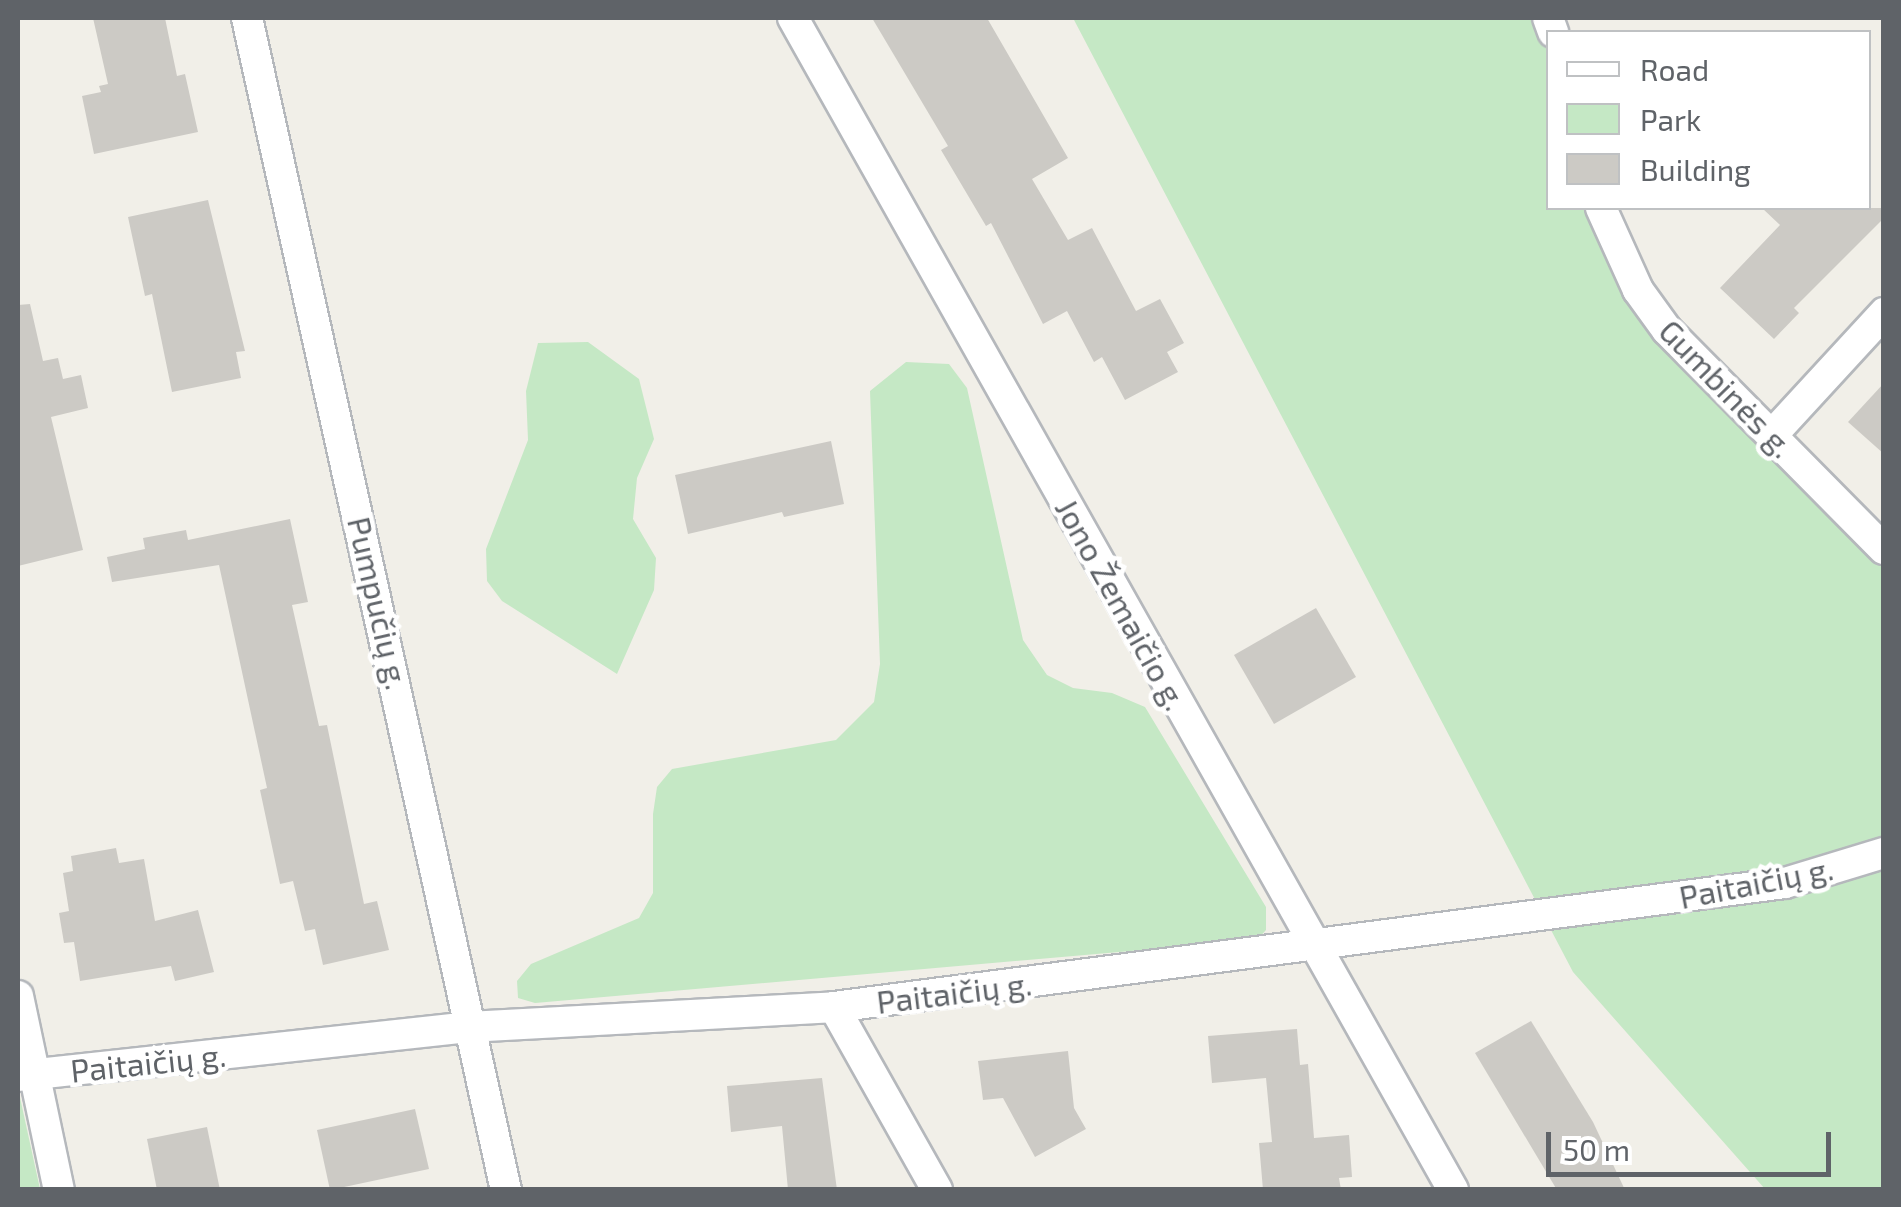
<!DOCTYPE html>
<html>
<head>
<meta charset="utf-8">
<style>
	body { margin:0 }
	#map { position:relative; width:1901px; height:1207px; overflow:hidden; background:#f1efe8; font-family:"Exo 2",sans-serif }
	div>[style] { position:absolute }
	.green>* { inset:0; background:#c5e8c5 }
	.building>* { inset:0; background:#cccac5 }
	.roads { filter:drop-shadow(2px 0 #b5b8bc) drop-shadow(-2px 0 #b5b8bc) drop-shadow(0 2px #b5b8bc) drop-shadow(0 -2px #b5b8bc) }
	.minor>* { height:30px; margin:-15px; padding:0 15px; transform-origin:15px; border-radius:15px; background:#fff }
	span { translate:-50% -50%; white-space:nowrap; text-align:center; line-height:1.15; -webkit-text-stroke:9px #fff; paint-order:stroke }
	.street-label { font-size:32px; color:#5f6368 }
	.frame { position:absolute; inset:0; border:20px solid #5f6368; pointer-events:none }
	.legend { position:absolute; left:1546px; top:30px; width:325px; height:180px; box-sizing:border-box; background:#fff; border:2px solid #bfc1c3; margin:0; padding:12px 18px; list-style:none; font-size:30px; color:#5f6368 }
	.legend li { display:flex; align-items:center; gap:20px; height:50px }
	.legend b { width:50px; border:2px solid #bfc1c3 }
	.scale { position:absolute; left:1546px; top:1132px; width:285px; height:45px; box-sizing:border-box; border:5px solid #5f6368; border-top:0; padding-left:12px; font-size:30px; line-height:35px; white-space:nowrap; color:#5f6368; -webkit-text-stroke:8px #fff; paint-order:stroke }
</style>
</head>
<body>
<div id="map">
	<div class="green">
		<div style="clip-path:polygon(1073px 18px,1548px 18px,1548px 208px,1601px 208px,1638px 290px,1883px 549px,1883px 1189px,1765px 1189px,1573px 972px)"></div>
		<div style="clip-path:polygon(588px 342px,639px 379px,654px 439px,637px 478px,633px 519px,656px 558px,654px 590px,617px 674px,502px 601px,487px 581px,486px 549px,528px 440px,526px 391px,538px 343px)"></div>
		<div style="clip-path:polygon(906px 362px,949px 364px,967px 388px,1023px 640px,1047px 675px,1073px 688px,1112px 693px,1145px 707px,1266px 907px,1266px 930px,1257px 940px,535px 1003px,518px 998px,517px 981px,531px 964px,639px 918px,653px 893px,653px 814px,657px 787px,672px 769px,836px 740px,874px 702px,880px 664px,870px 391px)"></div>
		<div style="clip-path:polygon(18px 1093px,19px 1093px,40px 1189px,18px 1189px)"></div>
	</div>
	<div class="building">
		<div style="clip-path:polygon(93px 18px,165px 18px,177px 76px,185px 74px,198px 132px,94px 154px,82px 96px,101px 92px,99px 86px,108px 84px)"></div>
		<div style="clip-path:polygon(872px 18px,987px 18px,1068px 158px,1032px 179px,1068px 240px,1092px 228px,1136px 311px,1160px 299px,1184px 343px,1167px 352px,1178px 372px,1125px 400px,1102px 357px,1094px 362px,1067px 311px,1043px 324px,991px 223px,986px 226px,941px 150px,948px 146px)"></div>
		<div style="clip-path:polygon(208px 200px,245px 351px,236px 352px,241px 378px,172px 392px,152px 294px,145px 296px,128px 217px)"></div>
		<div style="clip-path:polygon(1762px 208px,1884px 208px,1884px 218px,1794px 308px,1799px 313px,1774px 339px,1720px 288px,1780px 225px)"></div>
		<div style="clip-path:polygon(30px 304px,43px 361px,58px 358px,63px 379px,81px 375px,88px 408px,51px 417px,83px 550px,18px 566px,18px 305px)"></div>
		<div style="clip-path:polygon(1884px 383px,1884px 454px,1848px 422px)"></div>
		<div style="clip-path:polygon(831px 441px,844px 504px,784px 517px,782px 512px,688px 534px,675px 475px)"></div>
		<div style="clip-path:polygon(290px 519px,308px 602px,292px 605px,319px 726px,327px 725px,364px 904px,377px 901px,389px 950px,323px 965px,315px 929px,305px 931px,293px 881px,280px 884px,260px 790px,267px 788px,219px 565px,112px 582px,107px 557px,145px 549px,143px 538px,186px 530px,188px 540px)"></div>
		<div style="clip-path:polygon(1316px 608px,1356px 677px,1274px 724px,1234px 655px)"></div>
		<div style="clip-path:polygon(116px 848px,119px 863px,144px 859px,155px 921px,198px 910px,214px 972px,175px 981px,171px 966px,80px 981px,74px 942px,64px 943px,59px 913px,69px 911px,63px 873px,73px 871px,71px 856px)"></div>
		<div style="clip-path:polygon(1531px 1021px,1593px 1122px,1625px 1190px,1557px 1190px,1475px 1053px)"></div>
		<div style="clip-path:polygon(1297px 1029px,1300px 1065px,1308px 1064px,1314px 1138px,1349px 1135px,1352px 1177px,1339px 1178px,1341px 1190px,1263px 1190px,1259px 1143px,1272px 1142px,1266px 1078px,1212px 1083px,1208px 1036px)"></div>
		<div style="clip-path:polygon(1068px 1051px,1074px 1108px,1086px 1129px,1035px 1157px,1003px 1098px,983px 1100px,978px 1061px)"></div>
		<div style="clip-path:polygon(822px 1078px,837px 1190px,788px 1190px,782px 1126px,731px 1132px,727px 1086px)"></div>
		<div style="clip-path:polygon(415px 1109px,429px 1169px,330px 1190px,317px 1130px)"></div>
		<div style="clip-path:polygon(207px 1127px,220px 1190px,157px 1190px,147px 1139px)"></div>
	</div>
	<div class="roads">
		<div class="minor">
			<div style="left:247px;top:18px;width:1200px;rotate:77.54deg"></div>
			<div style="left:793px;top:18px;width:1345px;rotate:60.61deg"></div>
			<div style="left:1548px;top:18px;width:15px;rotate:70deg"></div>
			<div style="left:1601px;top:208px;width:90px;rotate:65.7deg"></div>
			<div style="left:1638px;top:290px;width:49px;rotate:54.1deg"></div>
			<div style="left:1667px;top:330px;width:308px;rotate:45.3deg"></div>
			<div style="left:1772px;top:435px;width:166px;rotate:-47.4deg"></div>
			<div style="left:18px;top:996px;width:198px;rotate:78.1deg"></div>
			<div style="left:834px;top:1007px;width:210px;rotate:60.6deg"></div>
			<div style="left:18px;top:1076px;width:454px;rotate:-6.2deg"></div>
			<div style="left:469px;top:1027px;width:366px;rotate:-3.1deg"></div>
			<div style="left:834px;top:1007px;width:959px;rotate:-7.43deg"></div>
			<div style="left:1785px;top:883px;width:103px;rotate:-16.9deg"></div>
		</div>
	</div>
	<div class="street-label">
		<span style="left:1727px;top:388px;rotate:46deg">Gumbinės g.</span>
		<span style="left:379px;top:603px;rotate:77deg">Pumpučių g.</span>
		<span style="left:1122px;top:604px;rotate:61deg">Jono Žemaičio g.</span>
		<span style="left:1756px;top:882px;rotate:-11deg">Paitaičių g.</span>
		<span style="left:954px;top:992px;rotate:-7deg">Paitaičių g.</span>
		<span style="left:148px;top:1062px;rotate:-6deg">Paitaičių g.</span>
	</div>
	<div class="frame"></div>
	<ul class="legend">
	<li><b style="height:12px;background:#fff"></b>Road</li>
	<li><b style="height:28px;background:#c5e8c5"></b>Park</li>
	<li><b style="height:28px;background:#cccac5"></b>Building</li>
	</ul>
	<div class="scale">50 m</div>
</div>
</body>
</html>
